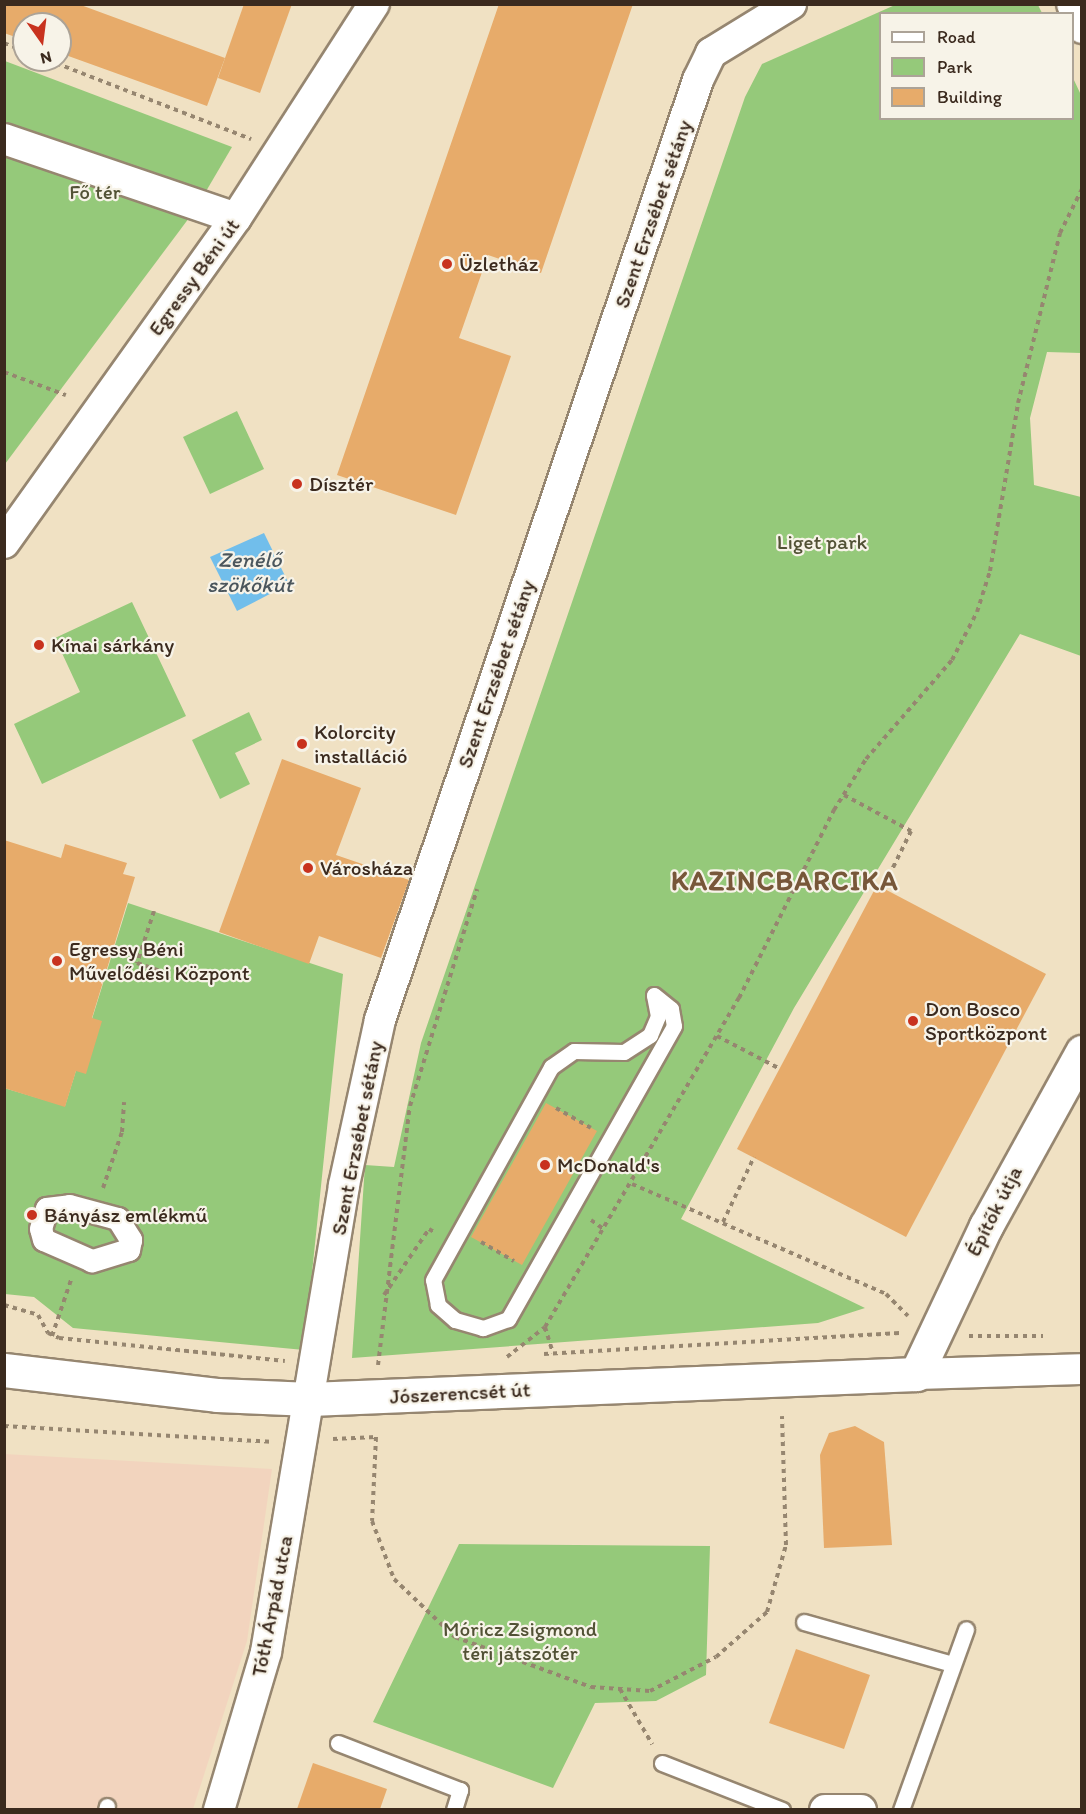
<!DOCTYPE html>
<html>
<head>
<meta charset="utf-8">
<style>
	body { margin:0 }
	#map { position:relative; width:1086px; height:1814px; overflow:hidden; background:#f0e1c3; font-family:Itim,sans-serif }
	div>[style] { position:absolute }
	.built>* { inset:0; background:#f2d4be }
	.green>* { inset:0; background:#95c97a }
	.water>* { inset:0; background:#71beeb }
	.building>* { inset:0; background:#e7ab6a }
	.path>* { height:4px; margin-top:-2px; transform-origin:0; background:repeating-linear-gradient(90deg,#968670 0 4.5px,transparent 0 9px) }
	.roads { filter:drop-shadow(2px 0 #968670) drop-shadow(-2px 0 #968670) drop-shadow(0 2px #968670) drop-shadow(0 -2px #968670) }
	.service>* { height:15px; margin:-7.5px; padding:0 7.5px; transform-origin:7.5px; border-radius:7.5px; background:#fff }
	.pedestrian>* { height:22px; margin:-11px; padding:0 11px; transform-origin:11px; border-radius:11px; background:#fff }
	.minor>* { height:30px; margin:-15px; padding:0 15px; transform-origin:15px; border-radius:15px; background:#fff }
	.tertiary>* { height:33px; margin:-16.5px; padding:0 16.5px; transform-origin:16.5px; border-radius:16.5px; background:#fff }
	.dots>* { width:16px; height:16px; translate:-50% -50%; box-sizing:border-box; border:3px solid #f7f3e8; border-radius:50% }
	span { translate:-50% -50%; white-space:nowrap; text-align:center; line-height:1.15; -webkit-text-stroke:4.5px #f7f3e8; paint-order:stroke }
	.park-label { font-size:21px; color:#525235 }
	.street-label { font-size:21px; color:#3b2a1e }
	.poi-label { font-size:21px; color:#3b2a1e }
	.left { translate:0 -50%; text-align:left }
	.water-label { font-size:22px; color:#4b565c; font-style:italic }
	.district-label { font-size:27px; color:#775739; font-weight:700; letter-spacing:1.5px }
	.frame { position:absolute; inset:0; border:6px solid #3b2a1e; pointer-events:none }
	.legend { position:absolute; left:879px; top:12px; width:195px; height:108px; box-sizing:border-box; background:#f7f3e8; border:2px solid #aca397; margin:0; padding:8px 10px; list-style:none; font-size:18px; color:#3b2a1e }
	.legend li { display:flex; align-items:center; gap:12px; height:30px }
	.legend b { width:30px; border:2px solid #aca397 }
	.north { position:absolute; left:12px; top:12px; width:60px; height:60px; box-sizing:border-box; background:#f7f3e8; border:2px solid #aca397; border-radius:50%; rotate:166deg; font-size:16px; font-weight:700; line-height:24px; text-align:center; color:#3b2a1e }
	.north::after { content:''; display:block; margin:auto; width:21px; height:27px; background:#c8321e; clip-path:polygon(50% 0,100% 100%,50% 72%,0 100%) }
</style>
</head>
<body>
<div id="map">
	<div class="built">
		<div style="clip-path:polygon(4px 1454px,272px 1469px,247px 1641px,193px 1809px,5px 1809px)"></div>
	</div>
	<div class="green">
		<div style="clip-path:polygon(895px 5px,1038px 5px,1042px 13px,880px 14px,880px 118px,1072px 118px,1073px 78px,1081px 95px,1081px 353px,1047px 352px,1030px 418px,1034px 485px,1081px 497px,1081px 656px,1020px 634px,794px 1008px,681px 1219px,865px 1308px,818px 1323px,352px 1358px,365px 1165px,394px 1167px,421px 1043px,745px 97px,762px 64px)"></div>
		<div style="clip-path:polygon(5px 61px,232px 147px,195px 210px,5px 464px)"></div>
		<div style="clip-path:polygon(237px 411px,264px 469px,210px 494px,183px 437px)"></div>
		<div style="clip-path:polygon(132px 602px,186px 716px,42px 784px,14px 724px,80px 692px,55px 638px)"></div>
		<div style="clip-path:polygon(249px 712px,262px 740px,235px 753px,250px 784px,220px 799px,192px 740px)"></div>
		<div style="clip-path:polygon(128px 903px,343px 974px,304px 1350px,73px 1328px,34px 1297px,5px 1294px,4px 1088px,65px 1106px)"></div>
		<div style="clip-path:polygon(459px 1544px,710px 1546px,706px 1675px,656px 1701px,595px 1703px,553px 1788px,373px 1722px)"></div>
	</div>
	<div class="water">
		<div style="clip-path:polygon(264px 533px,289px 584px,237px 611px,210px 557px)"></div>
	</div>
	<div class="building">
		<div style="clip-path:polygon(4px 4px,78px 4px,225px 58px,207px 106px,60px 53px,60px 24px,24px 24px,24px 40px,4px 33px)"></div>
		<div style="clip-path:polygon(244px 4px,292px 4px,260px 93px,218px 78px)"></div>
		<div style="clip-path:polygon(499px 4px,633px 4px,541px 273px,488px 255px,459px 338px,511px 356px,456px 515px,337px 475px)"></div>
		<div style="clip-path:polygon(282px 759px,361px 788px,336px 855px,409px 880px,381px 958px,319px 936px,309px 964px,219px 932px)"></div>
		<div style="clip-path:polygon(4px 840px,61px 858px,65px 844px,127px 863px,123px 874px,135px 877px,92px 1018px,102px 1021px,86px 1074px,76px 1071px,65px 1107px,4px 1088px)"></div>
		<div style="clip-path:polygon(877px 885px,1046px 974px,906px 1237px,737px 1149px)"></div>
		<div style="clip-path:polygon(546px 1103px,597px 1131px,522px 1265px,471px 1237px)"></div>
		<div style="clip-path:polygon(855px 1426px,884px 1442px,892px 1545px,824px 1548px,820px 1455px,829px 1433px)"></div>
		<div style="clip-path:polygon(796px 1649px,870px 1675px,844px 1749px,769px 1723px)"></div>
		<div style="clip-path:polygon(313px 1763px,387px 1789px,380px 1809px,297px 1809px)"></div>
	</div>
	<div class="path">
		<div style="left:4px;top:43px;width:22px;rotate:22deg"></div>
		<div style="left:48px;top:60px;width:218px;rotate:21.3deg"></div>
		<div style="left:4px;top:372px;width:66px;rotate:20.4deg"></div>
		<div style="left:844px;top:795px;width:76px;rotate:28.2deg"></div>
		<div style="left:911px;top:831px;width:64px;rotate:116.2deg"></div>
		<div style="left:154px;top:911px;width:55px;rotate:108.1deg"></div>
		<div style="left:137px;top:963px;width:28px;rotate:19deg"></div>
		<div style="left:717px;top:1036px;width:71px;rotate:27.6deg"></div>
		<div style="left:556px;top:1108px;width:40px;rotate:29.7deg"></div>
		<div style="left:632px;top:1184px;width:277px;rotate:23.4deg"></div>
		<div style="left:886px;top:1294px;width:31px;rotate:45deg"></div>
		<div style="left:103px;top:1188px;width:59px;rotate:-71.3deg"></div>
		<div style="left:122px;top:1132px;width:30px;rotate:-86deg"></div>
		<div style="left:591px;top:1220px;width:17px;rotate:36deg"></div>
		<div style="left:723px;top:1222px;width:72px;rotate:-64.5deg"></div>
		<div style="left:481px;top:1242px;width:38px;rotate:30deg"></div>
		<div style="left:384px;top:1295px;width:80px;rotate:-55.7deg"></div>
		<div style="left:429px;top:1229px;width:6px;rotate:31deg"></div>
		<div style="left:4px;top:1305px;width:35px;rotate:16deg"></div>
		<div style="left:38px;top:1315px;width:21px;rotate:61deg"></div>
		<div style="left:48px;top:1333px;width:12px;rotate:24deg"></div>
		<div style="left:59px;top:1338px;width:227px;rotate:5.8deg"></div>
		<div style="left:545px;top:1327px;width:27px;rotate:73deg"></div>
		<div style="left:52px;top:1336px;width:59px;rotate:-71.3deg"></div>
		<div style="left:969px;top:1336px;width:74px"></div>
		<div style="left:544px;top:1354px;width:356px;rotate:-3.4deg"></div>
		<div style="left:507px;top:1357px;width:48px;rotate:-38.3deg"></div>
		<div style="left:545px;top:1327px;width:382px;rotate:-59.5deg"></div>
		<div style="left:739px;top:998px;width:211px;rotate:-63.2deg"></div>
		<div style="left:834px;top:810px;width:60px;rotate:-57.9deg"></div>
		<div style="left:866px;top:759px;width:131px;rotate:-49deg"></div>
		<div style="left:952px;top:660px;width:54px;rotate:-62.5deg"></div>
		<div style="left:977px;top:612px;width:43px;rotate:-72.4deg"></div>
		<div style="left:990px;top:571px;width:170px;rotate:-80.5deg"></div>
		<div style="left:1018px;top:403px;width:175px;rotate:-76.1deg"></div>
		<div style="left:1060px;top:233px;width:49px;rotate:-63.4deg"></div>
		<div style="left:378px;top:1365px;width:261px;rotate:-83deg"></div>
		<div style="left:410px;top:1106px;width:227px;rotate:-72.8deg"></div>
		<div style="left:4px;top:1426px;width:267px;rotate:3.4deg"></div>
		<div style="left:333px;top:1439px;width:43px;rotate:-2.7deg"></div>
		<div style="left:376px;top:1437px;width:84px;rotate:92.7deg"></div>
		<div style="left:372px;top:1521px;width:62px;rotate:69.2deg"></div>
		<div style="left:394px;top:1579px;width:84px;rotate:43.6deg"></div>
		<div style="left:455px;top:1637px;width:145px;rotate:20.2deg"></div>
		<div style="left:591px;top:1687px;width:59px;rotate:3.9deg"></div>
		<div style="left:650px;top:1691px;width:74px;rotate:-27.3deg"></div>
		<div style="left:716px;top:1657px;width:68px;rotate:-41.4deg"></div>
		<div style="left:767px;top:1612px;width:70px;rotate:-74.2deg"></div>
		<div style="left:786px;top:1545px;width:129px;rotate:-91.8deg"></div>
		<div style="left:620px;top:1689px;width:64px;rotate:59.8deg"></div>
	</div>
	<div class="roads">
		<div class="service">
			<div style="left:654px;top:995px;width:22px;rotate:39deg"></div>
			<div style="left:671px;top:1009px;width:17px;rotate:80deg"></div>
			<div style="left:674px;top:1026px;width:337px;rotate:119.5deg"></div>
			<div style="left:508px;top:1319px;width:27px;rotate:160deg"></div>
			<div style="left:483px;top:1328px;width:29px;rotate:-164deg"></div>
			<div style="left:455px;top:1320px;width:23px;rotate:-139deg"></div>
			<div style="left:438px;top:1305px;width:25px;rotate:-101deg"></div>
			<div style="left:433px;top:1280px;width:244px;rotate:-61deg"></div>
			<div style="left:551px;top:1067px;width:28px;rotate:-35deg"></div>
			<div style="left:574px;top:1051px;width:50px;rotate:1.1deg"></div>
			<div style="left:624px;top:1052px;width:31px;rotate:-33deg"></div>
			<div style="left:650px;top:1035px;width:21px;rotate:-67deg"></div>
			<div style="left:658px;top:1016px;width:21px;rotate:-101deg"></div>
			<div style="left:804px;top:1622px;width:154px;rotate:15.8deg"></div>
			<div style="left:338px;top:1743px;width:131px;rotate:21.1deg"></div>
			<div style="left:460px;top:1790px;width:21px;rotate:107deg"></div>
			<div style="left:662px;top:1763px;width:129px;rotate:21.4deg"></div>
			<div style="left:106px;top:1810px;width:4px;rotate:-76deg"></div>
			<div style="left:901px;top:1810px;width:192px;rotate:-70.2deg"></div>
		</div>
		<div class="pedestrian">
			<div style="left:70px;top:1206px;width:50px;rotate:15.2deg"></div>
			<div style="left:118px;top:1219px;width:25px;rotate:58deg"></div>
			<div style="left:131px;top:1240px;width:10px;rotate:101deg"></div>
			<div style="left:129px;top:1250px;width:39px;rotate:163deg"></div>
			<div style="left:92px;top:1261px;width:52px;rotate:-156.4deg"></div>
			<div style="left:44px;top:1240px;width:11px;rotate:-105deg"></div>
			<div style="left:41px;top:1229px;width:21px;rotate:-73deg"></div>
			<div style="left:47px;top:1209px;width:23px;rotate:-7deg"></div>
		</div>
		<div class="minor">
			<div style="left:1072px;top:4px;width:26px;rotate:67deg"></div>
			<div style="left:4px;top:139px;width:245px;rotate:18.8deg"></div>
			<div style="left:4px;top:543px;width:399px;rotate:-54.5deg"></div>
			<div style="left:236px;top:218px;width:255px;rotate:-57.2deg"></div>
			<div style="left:916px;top:1374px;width:166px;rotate:-1.7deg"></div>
			<div style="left:219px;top:1810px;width:165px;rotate:-73.4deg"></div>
			<div style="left:266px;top:1652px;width:473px;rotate:-80.5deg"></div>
			<div style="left:344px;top:1185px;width:169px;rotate:-77.7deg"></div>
			<div style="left:380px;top:1020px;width:992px;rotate:-71.31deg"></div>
			<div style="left:698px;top:80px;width:30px;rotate:-64deg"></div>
			<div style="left:711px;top:53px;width:94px;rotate:-31.5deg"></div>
			<div style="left:825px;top:1810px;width:36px"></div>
		</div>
		<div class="tertiary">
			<div style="left:4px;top:1370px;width:214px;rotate:6.7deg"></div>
			<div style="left:217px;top:1395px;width:93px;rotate:2.5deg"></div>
			<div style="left:310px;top:1399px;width:607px;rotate:-2.36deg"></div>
			<div style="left:916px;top:1374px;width:164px;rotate:-64.7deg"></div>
			<div style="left:986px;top:1226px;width:199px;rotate:-61.1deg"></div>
		</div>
	</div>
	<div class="dots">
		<div style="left:447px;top:264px;background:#c8321e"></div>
		<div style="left:297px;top:484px;background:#c8321e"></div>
		<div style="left:39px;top:645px;background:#c8321e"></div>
		<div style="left:302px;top:744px;background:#c8321e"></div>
		<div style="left:308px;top:868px;background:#c8321e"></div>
		<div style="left:57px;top:961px;background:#c8321e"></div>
		<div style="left:913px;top:1021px;background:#c8321e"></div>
		<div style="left:545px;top:1165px;background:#c8321e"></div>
		<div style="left:32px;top:1215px;background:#c8321e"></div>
	</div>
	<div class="park-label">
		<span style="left:95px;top:192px">Fő tér</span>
		<span style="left:822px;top:542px">Liget park</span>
		<span style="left:520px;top:1641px">Móricz Zsigmond<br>téri játszótér</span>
	</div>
	<div class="street-label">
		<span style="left:653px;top:214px;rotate:-71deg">Szent Erzsébet sétány</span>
		<span style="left:194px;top:277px;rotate:-54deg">Egressy Béni út</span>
		<span style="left:496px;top:674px;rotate:-71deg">Szent Erzsébet sétány</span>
		<span style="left:357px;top:1138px;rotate:-79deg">Szent Erzsébet sétány</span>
		<span style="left:994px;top:1211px;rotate:-63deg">Építők útja</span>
		<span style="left:460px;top:1393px;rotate:-3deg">Jószerencsét út</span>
		<span style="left:272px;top:1606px;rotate:-79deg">Tóth Árpád utca</span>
	</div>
	<div class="poi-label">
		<span class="left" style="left:459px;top:264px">Üzletház</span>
		<span class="left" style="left:309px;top:484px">Dísztér</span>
		<span class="left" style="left:51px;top:645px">Kínai sárkány</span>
		<span class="left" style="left:314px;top:744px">Kolorcity<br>installáció</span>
		<span class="left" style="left:320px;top:868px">Városháza</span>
		<span class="left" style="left:69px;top:961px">Egressy Béni<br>Művelődési Központ</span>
		<span class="left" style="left:925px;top:1021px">Don Bosco<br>Sportközpont</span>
		<span class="left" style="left:557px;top:1165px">McDonald's</span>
		<span class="left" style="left:44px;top:1215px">Bányász emlékmű</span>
	</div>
	<div class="water-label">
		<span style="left:250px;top:572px">Zenélő<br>szökőkút</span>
	</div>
	<div class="district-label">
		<span style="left:785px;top:881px">KAZINCBARCIKA</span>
	</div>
	<div class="frame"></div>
	<ul class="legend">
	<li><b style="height:8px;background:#fff"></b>Road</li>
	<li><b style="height:16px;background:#95c97a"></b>Park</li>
	<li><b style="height:16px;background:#e7ab6a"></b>Building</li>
	</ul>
	<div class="north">N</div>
</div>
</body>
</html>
